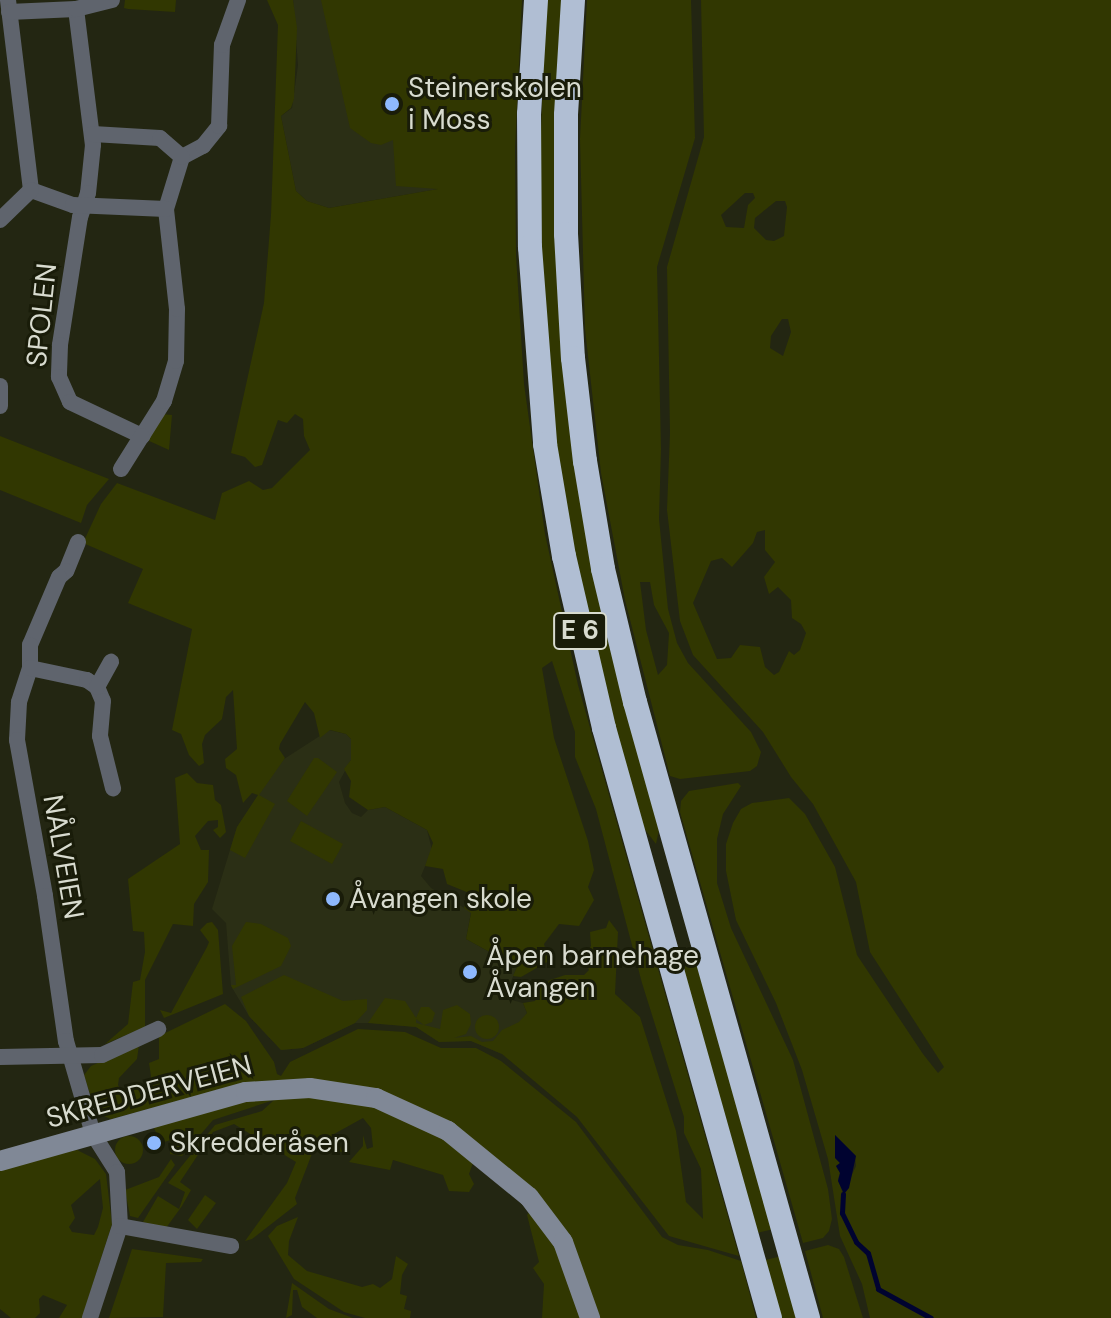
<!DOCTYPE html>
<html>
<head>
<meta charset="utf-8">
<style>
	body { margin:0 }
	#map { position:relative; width:1111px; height:1318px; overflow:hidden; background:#232612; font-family:"DM Sans",sans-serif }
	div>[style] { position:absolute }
	.built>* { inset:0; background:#2b2f15 }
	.green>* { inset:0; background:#313701 }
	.round { border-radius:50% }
	.water>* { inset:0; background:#000330 }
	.stream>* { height:5px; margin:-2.5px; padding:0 2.5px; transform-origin:2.5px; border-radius:2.5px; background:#000330 }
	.street>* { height:16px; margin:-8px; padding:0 8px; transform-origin:8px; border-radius:8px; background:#5f646d }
	.secondary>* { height:20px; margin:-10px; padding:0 10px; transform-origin:10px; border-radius:10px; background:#808896 }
	.highway>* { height:24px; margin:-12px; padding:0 12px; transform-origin:12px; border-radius:12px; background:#b0bed3 }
	.dots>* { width:22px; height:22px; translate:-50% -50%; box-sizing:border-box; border:4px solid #191c09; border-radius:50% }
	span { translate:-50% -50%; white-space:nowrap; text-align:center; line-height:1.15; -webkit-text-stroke:6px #191c09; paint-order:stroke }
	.shield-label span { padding:2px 6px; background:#191c09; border:2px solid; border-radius:6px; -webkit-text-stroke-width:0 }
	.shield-label { font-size:26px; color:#d8dbcf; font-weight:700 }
	.poi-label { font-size:28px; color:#d8dbcf }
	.left { translate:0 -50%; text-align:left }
	.street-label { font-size:28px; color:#d8dbcf }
</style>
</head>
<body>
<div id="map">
	<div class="built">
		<div style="clip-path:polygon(293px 0,497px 0,444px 188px,329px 208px,307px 201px,296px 191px,281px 116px,292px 108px,298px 65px)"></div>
		<div style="clip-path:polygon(329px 730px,346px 734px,351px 739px,351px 760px,339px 782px,345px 803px,352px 813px,361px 817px,368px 810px,385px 807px,427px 830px,432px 850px,421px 876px,431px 888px,471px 912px,466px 939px,517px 967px,504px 998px,523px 1003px,527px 1013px,502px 1054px,471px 1041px,439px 1042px,416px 1027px,371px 1023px,355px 1023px,303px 1048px,281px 1050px,249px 1016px,231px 986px,226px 923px,212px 909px,237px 827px,281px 761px)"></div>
	</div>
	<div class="green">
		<div style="clip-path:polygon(125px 0,176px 0,175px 12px,128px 9px,124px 8px)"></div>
		<div style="clip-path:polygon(267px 0,293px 0,297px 28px,294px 99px,291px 108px,281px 116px,296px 191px,307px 201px,329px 208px,438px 189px,396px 186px,393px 140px,381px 145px,371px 143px,350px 128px,321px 0,522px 0,515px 148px,516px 255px,524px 384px,545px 534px,578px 685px,739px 1256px,669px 1236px,577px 1117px,502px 1054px,471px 1041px,439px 1042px,416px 1027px,368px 1023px,385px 998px,405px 1001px,416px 1018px,421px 1007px,429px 1007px,435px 1013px,432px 1022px,424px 1025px,416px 1019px,416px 1023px,440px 1029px,443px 1010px,457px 1005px,470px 1014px,471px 1024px,466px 1034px,454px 1038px,471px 1036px,482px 1042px,493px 1041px,502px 1030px,519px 1022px,527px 1013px,523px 1003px,535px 1001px,540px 988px,550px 980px,565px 975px,584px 975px,589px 970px,584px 958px,591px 946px,590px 932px,606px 928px,609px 920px,618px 932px,615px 994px,640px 1017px,676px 1131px,686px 1202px,703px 1219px,701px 1169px,684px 1133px,684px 1117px,642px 983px,596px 809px,575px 757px,575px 732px,552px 661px,542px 668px,554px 738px,588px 841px,594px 870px,588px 887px,594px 900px,579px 926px,559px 924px,544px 944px,549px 961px,521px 977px,513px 976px,517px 967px,466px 939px,471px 913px,464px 908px,469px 893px,447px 884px,443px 869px,425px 866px,433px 843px,427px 830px,385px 807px,368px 810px,349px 797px,351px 781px,344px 769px,351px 760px,351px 739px,346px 734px,330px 730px,320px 738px,314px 713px,305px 702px,280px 744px,279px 749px,285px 758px,259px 795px,275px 804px,245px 858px,230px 850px,237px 827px,258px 795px,252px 793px,243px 803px,236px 775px,226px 768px,225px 759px,237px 749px,233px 690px,226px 697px,222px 719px,205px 735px,202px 744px,204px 763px,199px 766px,189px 755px,181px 734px,172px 730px,192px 629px,128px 603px,143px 569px,83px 543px,101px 504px,117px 483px,215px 520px,222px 493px,249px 481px,263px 490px,272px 488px,310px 450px,304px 436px,303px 419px,295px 414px,287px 423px,278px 420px,262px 465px,255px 467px,245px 457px,231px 453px,264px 303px,271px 215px,278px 25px)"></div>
		<div style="clip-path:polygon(546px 0,563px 0,559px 318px,659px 830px,656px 844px,643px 827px,629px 783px,575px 562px,553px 422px,538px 209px)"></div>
		<div style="clip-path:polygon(evenodd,587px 0,691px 0,695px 138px,657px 267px,661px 449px,659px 519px,668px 609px,677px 643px,688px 663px,751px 732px,761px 752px,757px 766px,750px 771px,680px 779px,670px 776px,625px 600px,601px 473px,585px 329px,580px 139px,587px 0,640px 582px,650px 582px,654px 605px,669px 633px,667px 665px,658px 675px,646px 630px,640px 582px)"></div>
		<div style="clip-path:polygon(evenodd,701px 0,1111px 0,1111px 1318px,870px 1318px,862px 1284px,840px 1236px,828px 1159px,802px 1070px,776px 1003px,736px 920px,726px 871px,726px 844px,733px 823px,741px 809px,752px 803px,789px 798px,805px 814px,835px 867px,857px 955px,923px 1054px,938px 1073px,944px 1067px,870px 952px,856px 882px,813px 804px,791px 777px,763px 732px,693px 655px,680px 621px,667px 510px,670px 433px,667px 267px,704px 137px,701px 0,745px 193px,753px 193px,755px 198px,748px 205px,744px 228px,726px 227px,721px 215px,745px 193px,701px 0,776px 201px,785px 201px,787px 207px,784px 236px,774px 241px,766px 240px,754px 228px,755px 218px,776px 201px,701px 0,782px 319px,788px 319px,791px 332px,783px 356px,770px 348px,771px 336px,782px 319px,701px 0,765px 530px,765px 550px,775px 562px,764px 577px,769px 594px,778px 587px,791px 600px,792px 618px,801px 624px,806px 633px,800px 650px,794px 655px,789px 651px,779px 672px,774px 675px,765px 667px,760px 647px,740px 645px,731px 658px,717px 659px,693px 603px,711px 561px,722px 558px,732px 567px,753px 543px,757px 532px,765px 530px,701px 0,835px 1135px,855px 1155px,856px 1166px,843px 1194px,838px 1179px,840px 1173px,836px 1166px,840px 1163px,835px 1157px,835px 1135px)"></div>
		<div style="clip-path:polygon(162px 414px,172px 415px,169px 450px,147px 440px)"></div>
		<div style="clip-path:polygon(0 436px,109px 479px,87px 505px,81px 523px,0 490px)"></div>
		<div style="clip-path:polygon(318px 758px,337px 772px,307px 816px,287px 801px,314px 758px)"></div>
		<div style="clip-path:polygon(187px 773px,197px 783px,213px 785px,215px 800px,221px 805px,226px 832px,220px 838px,213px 830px,218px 827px,218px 820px,208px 821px,195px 836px,201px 850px,209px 850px,208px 882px,194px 904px,193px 926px,173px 924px,145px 980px,145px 1027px,105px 1044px,128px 1024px,133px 982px,140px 980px,145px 952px,144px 932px,133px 931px,128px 879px,180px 844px,175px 778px)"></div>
		<div style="clip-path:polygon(738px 783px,741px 786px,723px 814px,717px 839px,717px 883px,731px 928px,793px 1060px,828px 1189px,832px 1219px,829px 1231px,823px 1238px,803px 1243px,680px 812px,681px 801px,689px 791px)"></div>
		<div style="clip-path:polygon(301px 821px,343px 844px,332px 864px,290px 841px)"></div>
		<div style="clip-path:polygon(246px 922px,261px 924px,288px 938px,291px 946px,281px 966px,233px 989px,231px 985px,236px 985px,232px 946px)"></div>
		<div style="clip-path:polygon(207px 923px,212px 922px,218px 930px,223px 994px,164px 1018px,160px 1010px,171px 1013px,207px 947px,209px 942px,200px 930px)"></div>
		<div style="clip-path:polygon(686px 953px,696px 961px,774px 1229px,757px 1233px,684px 976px)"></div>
		<div style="clip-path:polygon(284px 975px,343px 1001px,367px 999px,367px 1010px,355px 1023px,303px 1048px,281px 1050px,249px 1016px,241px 997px)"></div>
		<div style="clip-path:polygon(225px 1004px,246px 1021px,274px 1062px,277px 1074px,281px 1076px,290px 1062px,358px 1029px,405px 1032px,441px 1048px,476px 1048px,501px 1061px,576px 1122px,662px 1237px,678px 1245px,708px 1250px,741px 1261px,756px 1318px,596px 1318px,539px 1199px,361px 1087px,315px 1079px,226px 1088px,111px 1119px,96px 1113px,84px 1075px,91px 1066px,139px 1045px,137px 1059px,119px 1078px,118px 1085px,121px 1090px,148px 1087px,151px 1076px,149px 1063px,159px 1059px,159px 1036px)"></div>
		<div class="round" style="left:475px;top:1015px;width:24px;height:24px"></div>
		<div style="clip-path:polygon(338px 1096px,422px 1123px,473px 1163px,469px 1174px,474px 1184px,469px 1192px,449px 1191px,443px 1175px,393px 1160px,390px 1170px,349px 1162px,363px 1146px,363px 1135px,367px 1149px,373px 1147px,371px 1128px,363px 1118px,334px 1134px,343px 1153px,332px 1147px,319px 1146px,313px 1151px,295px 1198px,297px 1204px,252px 1239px,245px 1241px,287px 1183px,296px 1162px,234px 1124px,213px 1132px,180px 1182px,191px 1190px,182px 1206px,166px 1228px,143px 1222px,158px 1196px,179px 1209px,185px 1192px,168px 1183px,215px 1125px,262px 1111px,274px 1100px,213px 1120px,182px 1156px,170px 1154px,171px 1140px,161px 1143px,153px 1126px,245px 1099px)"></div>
		<div class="round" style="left:115px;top:1136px;width:28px;height:28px"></div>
		<div style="clip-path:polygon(evenodd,77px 1150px,95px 1159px,106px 1174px,112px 1224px,82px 1318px,59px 1318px,67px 1305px,43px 1295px,39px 1299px,40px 1313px,35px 1318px,11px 1318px,0 1309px,0 1167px,77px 1150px,100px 1179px,103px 1208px,98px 1227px,94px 1235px,72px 1232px,69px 1227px,75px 1218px,71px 1205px,100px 1179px)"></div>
		<div style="clip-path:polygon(171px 1159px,175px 1165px,138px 1218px,130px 1216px,125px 1190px,159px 1177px)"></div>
		<div style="clip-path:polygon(205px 1195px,216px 1203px,197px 1229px,188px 1220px)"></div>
		<div style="clip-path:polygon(529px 1212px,553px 1235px,584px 1318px,542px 1318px,544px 1284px,533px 1268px,539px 1262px,527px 1215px)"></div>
		<div style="clip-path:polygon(298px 1217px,289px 1241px,288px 1255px,307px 1271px,362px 1287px,373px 1284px,380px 1288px,392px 1279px,396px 1256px,408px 1264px,402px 1275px,400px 1294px,407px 1296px,404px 1309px,411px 1311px,410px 1318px,365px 1318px,344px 1312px,294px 1279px,268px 1236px,277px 1226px)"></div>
		<div style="clip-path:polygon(828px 1245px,839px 1249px,844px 1257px,863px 1318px,823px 1318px,805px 1251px)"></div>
		<div style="clip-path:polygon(132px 1249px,203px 1259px,201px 1262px,166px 1263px,163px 1317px,109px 1318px)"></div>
		<div style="clip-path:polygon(782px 1256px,798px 1318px,780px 1318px,765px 1260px)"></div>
		<div style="clip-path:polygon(292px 1283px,329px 1309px,353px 1318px,317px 1318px,302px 1307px,297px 1290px,293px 1290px,292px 1315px,286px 1318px)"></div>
	</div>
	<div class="water">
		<div style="clip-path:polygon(835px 1135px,856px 1156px,849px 1188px,844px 1194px,838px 1181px,840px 1173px,836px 1166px,840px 1163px,835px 1158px)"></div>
	</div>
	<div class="stream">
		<div style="left:843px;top:1194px;width:19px;rotate:93deg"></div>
		<div style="left:842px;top:1213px;width:32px;rotate:64deg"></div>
		<div style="left:856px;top:1242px;width:16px;rotate:43deg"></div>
		<div style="left:868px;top:1253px;width:37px;rotate:74deg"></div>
		<div style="left:878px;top:1289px;width:60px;rotate:28.7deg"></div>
	</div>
	<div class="street">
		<div style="left:8px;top:0;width:191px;rotate:83.1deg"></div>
		<div style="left:76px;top:9px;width:137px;rotate:82.9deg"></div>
		<div style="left:93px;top:145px;width:48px;rotate:95.9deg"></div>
		<div style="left:88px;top:193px;width:25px;rotate:108deg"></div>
		<div style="left:80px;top:217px;width:130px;rotate:98.9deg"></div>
		<div style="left:60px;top:345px;width:32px;rotate:92deg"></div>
		<div style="left:59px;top:377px;width:27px;rotate:66deg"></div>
		<div style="left:70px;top:402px;width:80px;rotate:25.3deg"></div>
		<div style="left:142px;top:436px;width:41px;rotate:-57.8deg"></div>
		<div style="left:164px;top:401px;width:42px;rotate:-73.3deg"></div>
		<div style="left:176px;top:361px;width:52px;rotate:-88.9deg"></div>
		<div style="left:177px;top:309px;width:101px;rotate:-96.3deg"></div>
		<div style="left:166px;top:209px;width:54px;rotate:-72.9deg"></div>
		<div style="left:182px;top:157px;width:24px;rotate:-28deg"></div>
		<div style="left:203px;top:146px;width:26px;rotate:-51deg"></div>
		<div style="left:219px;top:126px;width:81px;rotate:-87.9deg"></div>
		<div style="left:222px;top:45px;width:48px;rotate:-70.4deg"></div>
		<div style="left:9px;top:12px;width:67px;rotate:-2.6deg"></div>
		<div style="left:76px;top:9px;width:37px;rotate:-14deg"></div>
		<div style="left:93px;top:134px;width:67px;rotate:3.4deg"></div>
		<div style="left:160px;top:138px;width:29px;rotate:41deg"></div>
		<div style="left:31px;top:190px;width:45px;rotate:19.7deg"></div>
		<div style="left:73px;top:205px;width:93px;rotate:2.5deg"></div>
		<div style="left:0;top:220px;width:43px;rotate:-44.1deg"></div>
		<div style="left:0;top:386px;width:20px;rotate:90deg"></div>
		<div style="left:121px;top:469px;width:39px;rotate:-58deg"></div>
		<div style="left:78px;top:542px;width:31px;rotate:112deg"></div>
		<div style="left:66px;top:571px;width:9px;rotate:139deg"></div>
		<div style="left:59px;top:577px;width:74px;rotate:113.1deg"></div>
		<div style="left:30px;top:645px;width:23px;rotate:90deg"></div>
		<div style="left:30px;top:668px;width:36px;rotate:108deg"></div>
		<div style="left:19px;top:702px;width:38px;rotate:93deg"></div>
		<div style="left:17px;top:740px;width:158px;rotate:79.8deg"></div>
		<div style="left:45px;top:896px;width:147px;rotate:81.8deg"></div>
		<div style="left:66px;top:1041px;width:97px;rotate:73.8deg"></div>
		<div style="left:93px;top:1134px;width:45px;rotate:57.7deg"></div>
		<div style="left:117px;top:1172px;width:54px;rotate:86.8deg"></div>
		<div style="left:120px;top:1226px;width:97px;rotate:108.1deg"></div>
		<div style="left:30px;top:668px;width:58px;rotate:11.9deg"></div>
		<div style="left:87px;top:680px;width:12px;rotate:35deg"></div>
		<div style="left:97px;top:687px;width:15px;rotate:67deg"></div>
		<div style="left:103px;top:701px;width:35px;rotate:95deg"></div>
		<div style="left:100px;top:736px;width:54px;rotate:76deg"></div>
		<div style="left:97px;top:687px;width:29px;rotate:-61deg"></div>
		<div style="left:0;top:1057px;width:102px;rotate:-1.1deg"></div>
		<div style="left:102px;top:1055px;width:62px;rotate:-24.9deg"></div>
		<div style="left:120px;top:1226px;width:113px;rotate:10.2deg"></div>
	</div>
	<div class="secondary">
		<div style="left:0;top:1161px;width:255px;rotate:-15.7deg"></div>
		<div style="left:246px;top:1092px;width:64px;rotate:-3.6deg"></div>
		<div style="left:310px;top:1088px;width:67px;rotate:8.6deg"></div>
		<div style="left:376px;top:1098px;width:79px;rotate:24.6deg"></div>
		<div style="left:448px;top:1131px;width:104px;rotate:39.2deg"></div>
		<div style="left:529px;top:1197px;width:56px;rotate:52.9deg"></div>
		<div style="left:563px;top:1242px;width:81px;rotate:70.4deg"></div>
	</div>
	<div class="highway">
		<div style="left:536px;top:0;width:114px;rotate:93.5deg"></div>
		<div style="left:529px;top:114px;width:133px;rotate:89.6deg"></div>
		<div style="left:530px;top:247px;width:198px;rotate:85.6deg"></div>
		<div style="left:545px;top:444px;width:114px;rotate:80.4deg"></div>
		<div style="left:564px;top:556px;width:177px;rotate:76.9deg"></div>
		<div style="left:604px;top:728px;width:613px;rotate:74.29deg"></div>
		<div style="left:573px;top:0;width:115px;rotate:93.5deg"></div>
		<div style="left:566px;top:115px;width:119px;rotate:90deg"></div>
		<div style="left:566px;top:234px;width:124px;rotate:86.8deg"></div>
		<div style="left:573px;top:358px;width:104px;rotate:83.4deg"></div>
		<div style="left:585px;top:461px;width:109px;rotate:80.5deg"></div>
		<div style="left:603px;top:569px;width:137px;rotate:76.5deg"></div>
		<div style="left:635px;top:702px;width:640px;rotate:74.31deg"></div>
	</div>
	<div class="dots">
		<div style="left:392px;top:104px;background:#8eb9fd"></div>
		<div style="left:333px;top:899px;background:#8eb9fd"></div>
		<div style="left:470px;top:972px;background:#8eb9fd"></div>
		<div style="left:154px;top:1143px;background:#8eb9fd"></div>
	</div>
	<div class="shield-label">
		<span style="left:580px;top:631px">E 6</span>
	</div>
	<div class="poi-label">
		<span class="left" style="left:408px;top:104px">Steinerskolen<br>i Moss</span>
		<span class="left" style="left:349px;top:899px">Åvangen skole</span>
		<span class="left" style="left:486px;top:972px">Åpen barnehage<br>Åvangen</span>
		<span class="left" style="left:170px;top:1143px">Skredderåsen</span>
	</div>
	<div class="street-label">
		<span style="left:42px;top:315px;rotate:-84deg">SPOLEN</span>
		<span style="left:63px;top:857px;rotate:80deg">NÅLVEIEN</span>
		<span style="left:149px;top:1092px;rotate:-15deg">SKREDDERVEIEN</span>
	</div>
</div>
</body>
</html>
